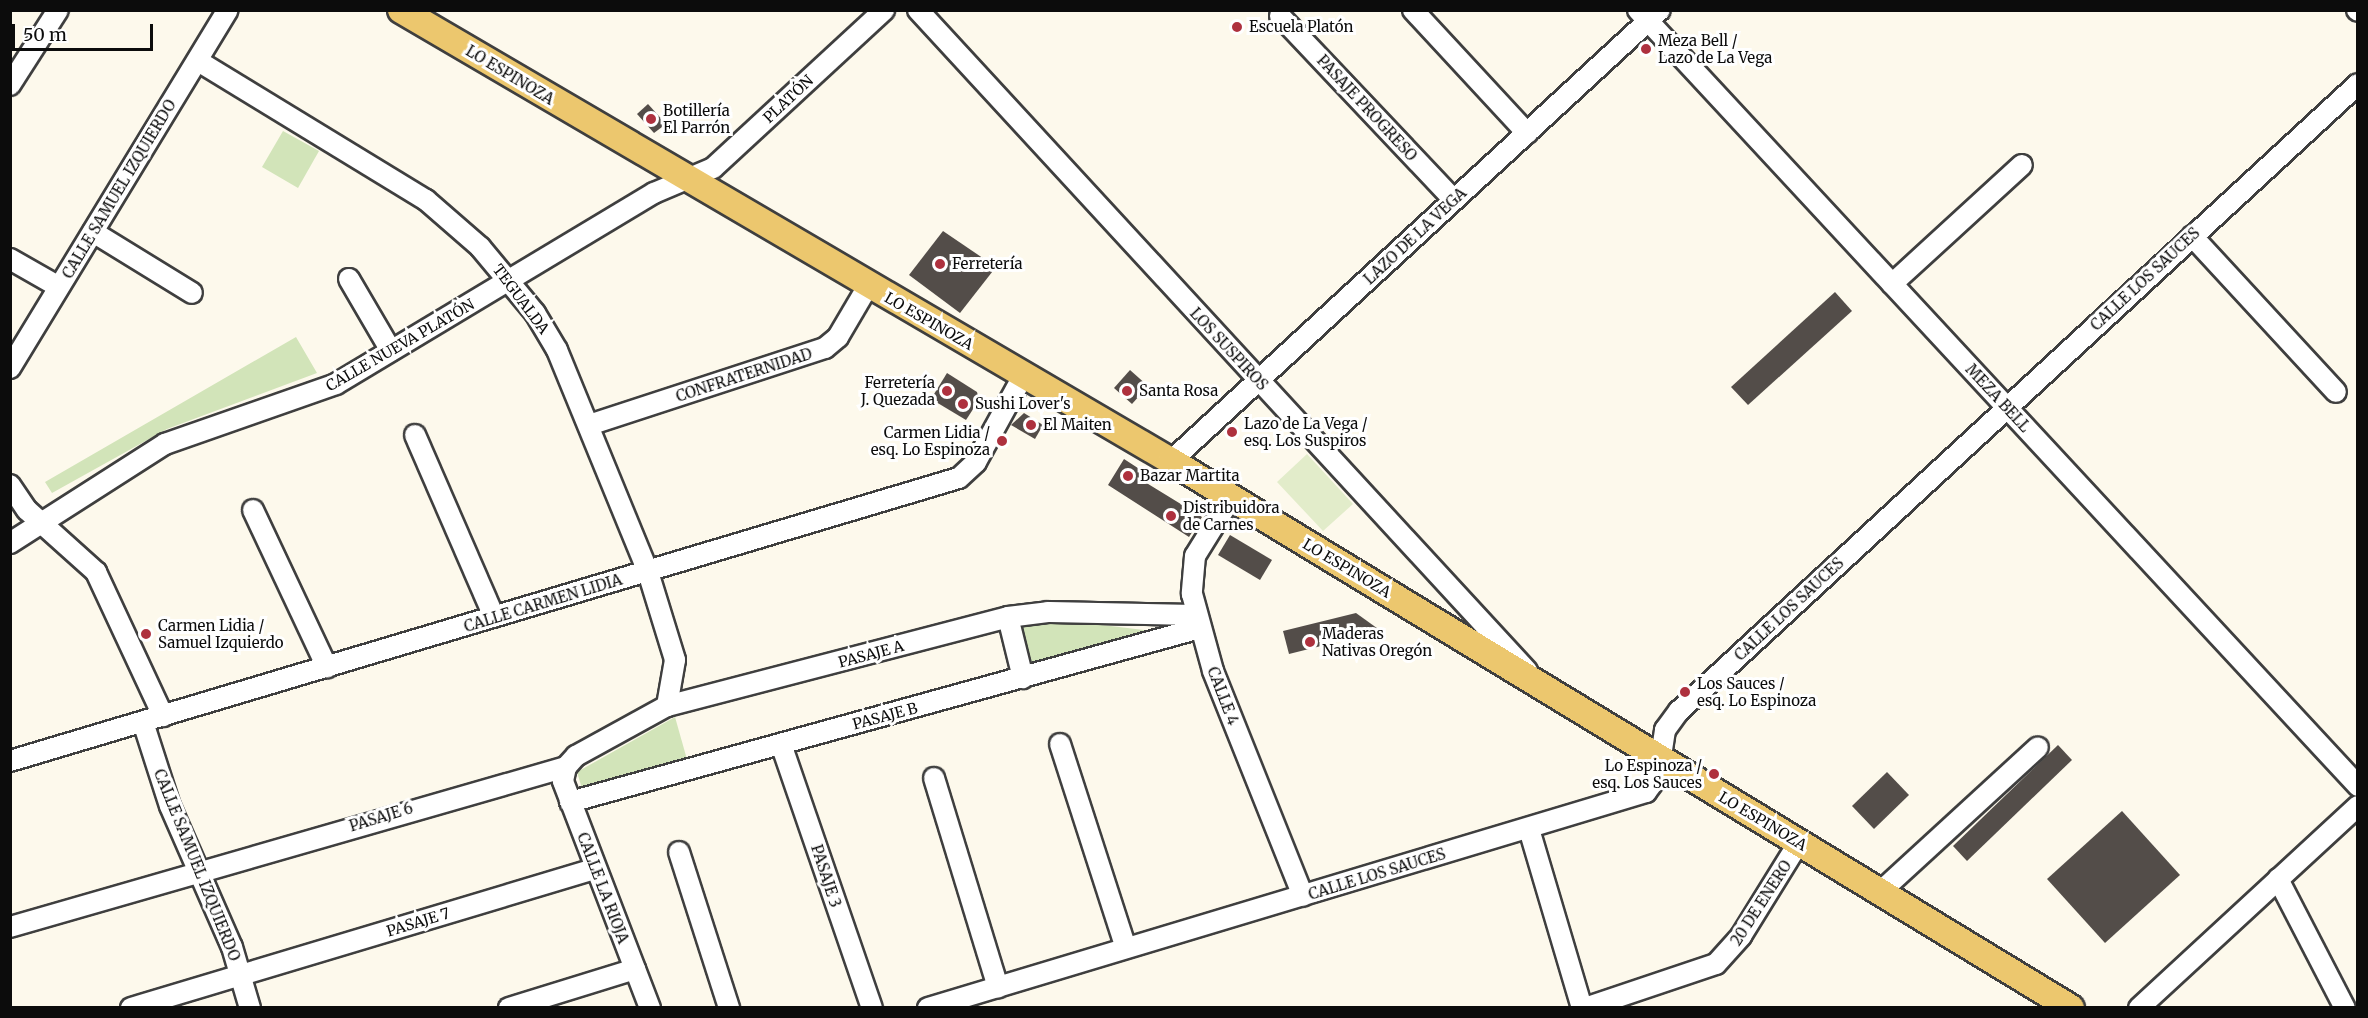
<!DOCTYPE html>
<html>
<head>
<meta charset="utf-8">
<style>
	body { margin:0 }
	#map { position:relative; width:2368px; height:1018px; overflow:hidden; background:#fdf9ec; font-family:Merriweather,serif }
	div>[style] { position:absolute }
	.green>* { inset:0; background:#d2e4b9 }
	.pitch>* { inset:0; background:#e2ecca }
	.building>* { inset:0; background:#534d49 }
	.roads { filter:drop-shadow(2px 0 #3f3f3f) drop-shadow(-2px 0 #3f3f3f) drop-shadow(0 2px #3f3f3f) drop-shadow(0 -2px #3f3f3f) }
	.minor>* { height:20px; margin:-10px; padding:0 10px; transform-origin:10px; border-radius:10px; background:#fff }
	.major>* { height:26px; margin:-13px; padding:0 13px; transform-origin:13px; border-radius:13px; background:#ecc76e }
	.dots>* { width:16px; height:16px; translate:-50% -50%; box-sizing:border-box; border:3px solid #fff; border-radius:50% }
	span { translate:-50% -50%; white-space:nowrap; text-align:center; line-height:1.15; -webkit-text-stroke:6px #fff; paint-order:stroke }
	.poi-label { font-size:15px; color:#0c0c0c }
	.left { translate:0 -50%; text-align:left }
	.right { translate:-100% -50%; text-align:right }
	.street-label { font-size:15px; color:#0c0c0c }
	.frame { position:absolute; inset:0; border:12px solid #0c0c0c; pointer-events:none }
	.scale { position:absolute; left:12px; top:24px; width:141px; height:27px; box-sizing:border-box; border:3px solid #0c0c0c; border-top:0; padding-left:8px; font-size:18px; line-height:21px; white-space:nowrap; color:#0c0c0c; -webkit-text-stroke:4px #fff; paint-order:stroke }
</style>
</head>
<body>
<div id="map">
	<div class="green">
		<div style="clip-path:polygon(283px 131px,319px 151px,298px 188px,262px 167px)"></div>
		<div style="clip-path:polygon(296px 337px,317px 373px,167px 429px,52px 493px,45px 482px)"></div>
		<div style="clip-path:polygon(1044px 618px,1169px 633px,1028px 670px,1017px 624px)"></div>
		<div style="clip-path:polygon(675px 717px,688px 763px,583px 792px,577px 772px)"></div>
	</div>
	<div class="pitch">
		<div style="clip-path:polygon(1307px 454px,1353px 504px,1323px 531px,1277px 482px)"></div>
	</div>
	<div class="building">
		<div style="clip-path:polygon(648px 104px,666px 124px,654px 133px,637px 114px)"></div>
		<div style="clip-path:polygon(943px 231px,996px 267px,960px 313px,909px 275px)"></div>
		<div style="clip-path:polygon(1835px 292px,1852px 311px,1748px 405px,1731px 387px)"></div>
		<div style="clip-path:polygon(1130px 370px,1148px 386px,1132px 404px,1114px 388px)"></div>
		<div style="clip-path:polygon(947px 373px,977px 392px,979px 400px,966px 420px,931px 399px)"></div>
		<div style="clip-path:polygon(1024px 413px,1043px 425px,1035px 439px,1011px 425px)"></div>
		<div style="clip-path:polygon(1124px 459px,1144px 472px,1140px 479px,1202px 517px,1189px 537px,1108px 485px)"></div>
		<div style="clip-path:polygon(1230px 535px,1272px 560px,1260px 580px,1218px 555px)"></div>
		<div style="clip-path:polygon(1356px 613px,1381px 631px,1289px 654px,1283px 631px)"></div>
		<div style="clip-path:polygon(2058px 745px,2072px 760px,1967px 861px,1953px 846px)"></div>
		<div style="clip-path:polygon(1887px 772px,1909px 795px,1874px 829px,1852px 806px)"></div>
		<div style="clip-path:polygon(2122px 811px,2180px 875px,2105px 943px,2047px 879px)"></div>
	</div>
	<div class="roads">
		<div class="minor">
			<div style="left:918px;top:10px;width:899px;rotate:47.34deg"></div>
			<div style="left:1413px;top:10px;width:168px;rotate:47.2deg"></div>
			<div style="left:1638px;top:10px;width:1059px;rotate:47.14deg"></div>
			<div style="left:2357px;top:10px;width:1px;rotate:45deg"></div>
			<div style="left:1280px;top:16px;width:253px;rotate:46.6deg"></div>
			<div style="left:198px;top:61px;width:267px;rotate:31.4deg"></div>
			<div style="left:426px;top:200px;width:72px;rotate:41deg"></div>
			<div style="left:480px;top:247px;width:86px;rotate:50.2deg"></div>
			<div style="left:535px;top:313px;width:43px;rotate:59.3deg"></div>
			<div style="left:557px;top:350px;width:240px;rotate:67.7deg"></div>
			<div style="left:648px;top:572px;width:92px;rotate:72.9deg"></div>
			<div style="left:675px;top:660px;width:47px;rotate:99.9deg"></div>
			<div style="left:10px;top:85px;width:89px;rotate:-57.4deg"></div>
			<div style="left:93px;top:232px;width:116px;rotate:31.6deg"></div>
			<div style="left:2192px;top:236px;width:212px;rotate:47.3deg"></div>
			<div style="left:10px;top:259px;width:56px;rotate:29.7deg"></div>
			<div style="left:349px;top:279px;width:83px;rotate:59.7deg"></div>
			<div style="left:1892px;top:284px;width:176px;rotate:-42.5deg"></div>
			<div style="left:10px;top:368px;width:419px;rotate:-58.7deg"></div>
			<div style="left:589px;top:425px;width:248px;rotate:-18.1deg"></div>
			<div style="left:825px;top:348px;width:17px;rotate:-40deg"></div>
			<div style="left:838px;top:337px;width:59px;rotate:-59.5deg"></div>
			<div style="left:415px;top:435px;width:198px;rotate:66.5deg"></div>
			<div style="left:1171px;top:461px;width:665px;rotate:-42.69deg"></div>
			<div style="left:10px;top:485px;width:30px;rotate:56deg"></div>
			<div style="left:27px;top:510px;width:93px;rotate:41.9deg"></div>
			<div style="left:96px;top:572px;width:159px;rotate:65deg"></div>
			<div style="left:1231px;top:498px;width:68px;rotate:121.8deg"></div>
			<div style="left:1195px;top:556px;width:38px;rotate:95deg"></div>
			<div style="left:1192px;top:594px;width:80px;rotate:74.7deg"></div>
			<div style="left:1213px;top:671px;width:242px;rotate:68.2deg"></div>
			<div style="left:253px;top:510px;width:174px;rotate:64.8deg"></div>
			<div style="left:10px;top:543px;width:184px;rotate:-32.6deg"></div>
			<div style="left:165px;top:444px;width:181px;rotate:-19.3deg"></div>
			<div style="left:336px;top:384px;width:371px;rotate:-31deg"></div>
			<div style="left:654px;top:193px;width:64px;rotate:-23deg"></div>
			<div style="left:713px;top:168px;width:233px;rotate:-42.7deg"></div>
			<div style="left:1008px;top:617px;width:63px;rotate:76.2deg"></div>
			<div style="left:143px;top:722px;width:88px;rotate:72.2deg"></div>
			<div style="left:170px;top:806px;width:154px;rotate:66.3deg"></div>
			<div style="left:232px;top:947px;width:64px;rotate:73.6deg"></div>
			<div style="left:781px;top:744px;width:279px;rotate:71deg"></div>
			<div style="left:1060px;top:744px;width:214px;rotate:72.1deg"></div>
			<div style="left:10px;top:761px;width:990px;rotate:-16.61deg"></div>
			<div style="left:959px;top:478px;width:23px;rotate:-43deg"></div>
			<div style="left:976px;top:462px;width:98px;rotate:-61.3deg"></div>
			<div style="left:934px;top:778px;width:219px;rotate:73deg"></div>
			<div style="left:570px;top:802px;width:654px;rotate:-15.44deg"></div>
			<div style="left:1529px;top:829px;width:187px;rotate:73.5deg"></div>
			<div style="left:679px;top:852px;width:164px;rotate:72.2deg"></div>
			<div style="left:2278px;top:879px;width:145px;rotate:62.6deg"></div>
			<div style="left:1880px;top:892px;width:214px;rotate:-42.5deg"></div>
			<div style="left:10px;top:927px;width:579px;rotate:-16.05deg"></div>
			<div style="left:131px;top:1008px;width:484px;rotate:-16.7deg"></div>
			<div style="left:509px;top:1008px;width:132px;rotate:-17.2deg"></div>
			<div style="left:650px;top:1008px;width:243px;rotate:-111deg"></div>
			<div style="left:563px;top:781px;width:14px;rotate:-78deg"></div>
			<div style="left:566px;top:767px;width:15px;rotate:-48deg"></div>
			<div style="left:576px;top:756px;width:104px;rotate:-28.8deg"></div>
			<div style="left:667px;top:706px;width:352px;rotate:-14.6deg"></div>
			<div style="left:1008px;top:617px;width:40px;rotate:-7.1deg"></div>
			<div style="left:1048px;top:612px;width:148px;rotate:1.2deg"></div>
			<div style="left:928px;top:1008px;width:750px;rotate:-16.74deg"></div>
			<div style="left:1646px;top:792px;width:20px;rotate:-53deg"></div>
			<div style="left:1658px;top:776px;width:47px;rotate:-81.3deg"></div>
			<div style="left:1665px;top:730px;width:24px;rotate:-54deg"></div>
			<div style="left:1679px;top:711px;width:924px;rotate:-42.72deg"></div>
			<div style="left:1585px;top:1008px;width:138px;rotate:-18.6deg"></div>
			<div style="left:1716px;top:964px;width:38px;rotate:-48deg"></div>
			<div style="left:1741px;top:936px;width:110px;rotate:-58.3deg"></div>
			<div style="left:2139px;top:1008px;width:298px;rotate:-42.7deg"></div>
		</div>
		<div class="major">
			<div style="left:401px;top:10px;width:892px;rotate:30.36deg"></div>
			<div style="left:1171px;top:461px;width:1053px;rotate:31.29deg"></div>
		</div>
	</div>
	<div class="dots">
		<div style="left:1237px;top:27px;background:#ae313e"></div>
		<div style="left:1646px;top:49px;background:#ae313e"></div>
		<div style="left:651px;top:119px;background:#ae313e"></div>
		<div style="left:940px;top:264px;background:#ae313e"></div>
		<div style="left:947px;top:391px;background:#ae313e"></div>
		<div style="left:1127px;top:391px;background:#ae313e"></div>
		<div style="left:963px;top:404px;background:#ae313e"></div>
		<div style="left:1031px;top:425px;background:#ae313e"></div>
		<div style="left:1232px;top:432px;background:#ae313e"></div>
		<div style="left:1002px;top:441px;background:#ae313e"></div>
		<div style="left:1128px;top:476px;background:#ae313e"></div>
		<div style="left:1171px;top:516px;background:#ae313e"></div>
		<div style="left:146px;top:634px;background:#ae313e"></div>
		<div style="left:1310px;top:642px;background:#ae313e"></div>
		<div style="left:1685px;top:692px;background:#ae313e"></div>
		<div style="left:1714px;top:774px;background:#ae313e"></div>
	</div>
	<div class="poi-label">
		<span class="left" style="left:1249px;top:27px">Escuela Platón</span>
		<span class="left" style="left:1658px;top:49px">Meza Bell /<br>Lazo de La Vega</span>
		<span class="left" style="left:663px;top:119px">Botillería<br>El Parrón</span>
		<span class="left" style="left:952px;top:264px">Ferretería</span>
		<span class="right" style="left:935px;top:391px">Ferretería<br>J. Quezada</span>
		<span class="left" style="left:1139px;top:391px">Santa Rosa</span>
		<span class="left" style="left:975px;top:404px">Sushi Lover's</span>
		<span class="left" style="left:1244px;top:432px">Lazo de La Vega /<br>esq. Los Suspiros</span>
		<span class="left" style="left:1043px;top:425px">El Maiten</span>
		<span class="right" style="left:990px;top:441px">Carmen Lidia /<br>esq. Lo Espinoza</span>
		<span class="left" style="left:1140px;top:476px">Bazar Martita</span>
		<span class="left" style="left:1183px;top:516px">Distribuidora<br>de Carnes</span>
		<span class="left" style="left:158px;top:634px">Carmen Lidia /<br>Samuel Izquierdo</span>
		<span class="left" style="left:1322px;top:642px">Maderas<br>Nativas Oregón</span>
		<span class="left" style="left:1697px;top:692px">Los Sauces /<br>esq. Lo Espinoza</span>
		<span class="right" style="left:1702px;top:774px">Lo Espinoza /<br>esq. Los Sauces</span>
	</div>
	<div class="street-label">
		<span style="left:510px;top:75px;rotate:31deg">LO ESPINOZA</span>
		<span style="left:788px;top:99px;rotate:-43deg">PLATÓN</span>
		<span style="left:1367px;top:108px;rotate:47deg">PASAJE PROGRESO</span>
		<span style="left:119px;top:189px;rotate:-59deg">CALLE SAMUEL IZQUIERDO</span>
		<span style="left:1415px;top:236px;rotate:-43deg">LAZO DE LA VEGA</span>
		<span style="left:2145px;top:279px;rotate:-43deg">CALLE LOS SAUCES</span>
		<span style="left:521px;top:299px;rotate:53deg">TEGUALDA</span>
		<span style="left:929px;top:321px;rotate:30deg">LO ESPINOZA</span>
		<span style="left:400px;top:345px;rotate:-30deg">CALLE NUEVA PLATÓN</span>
		<span style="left:1229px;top:349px;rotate:47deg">LOS SUSPIROS</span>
		<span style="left:744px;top:375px;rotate:-18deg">CONFRATERNIDAD</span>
		<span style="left:1998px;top:398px;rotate:47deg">MEZA BELL</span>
		<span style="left:1347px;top:568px;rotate:31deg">LO ESPINOZA</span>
		<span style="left:543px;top:603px;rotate:-17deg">CALLE CARMEN LIDIA</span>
		<span style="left:1789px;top:609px;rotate:-43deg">CALLE LOS SAUCES</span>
		<span style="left:871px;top:654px;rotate:-15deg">PASAJE A</span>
		<span style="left:1223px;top:696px;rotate:69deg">CALLE 4</span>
		<span style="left:885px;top:716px;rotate:-15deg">PASAJE B</span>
		<span style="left:381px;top:817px;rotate:-17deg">PASAJE 6</span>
		<span style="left:1763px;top:821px;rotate:31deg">LO ESPINOZA</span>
		<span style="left:197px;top:865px;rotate:68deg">CALLE SAMUEL IZQUIERDO</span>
		<span style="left:1377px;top:874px;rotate:-17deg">CALLE LOS SAUCES</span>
		<span style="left:826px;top:876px;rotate:72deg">PASAJE 3</span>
		<span style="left:603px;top:888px;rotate:69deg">CALLE LA RIOJA</span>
		<span style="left:1761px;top:903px;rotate:-57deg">20 DE ENERO</span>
		<span style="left:418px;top:922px;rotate:-17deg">PASAJE 7</span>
	</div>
	<div class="frame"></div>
	<div class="scale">50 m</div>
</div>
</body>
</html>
